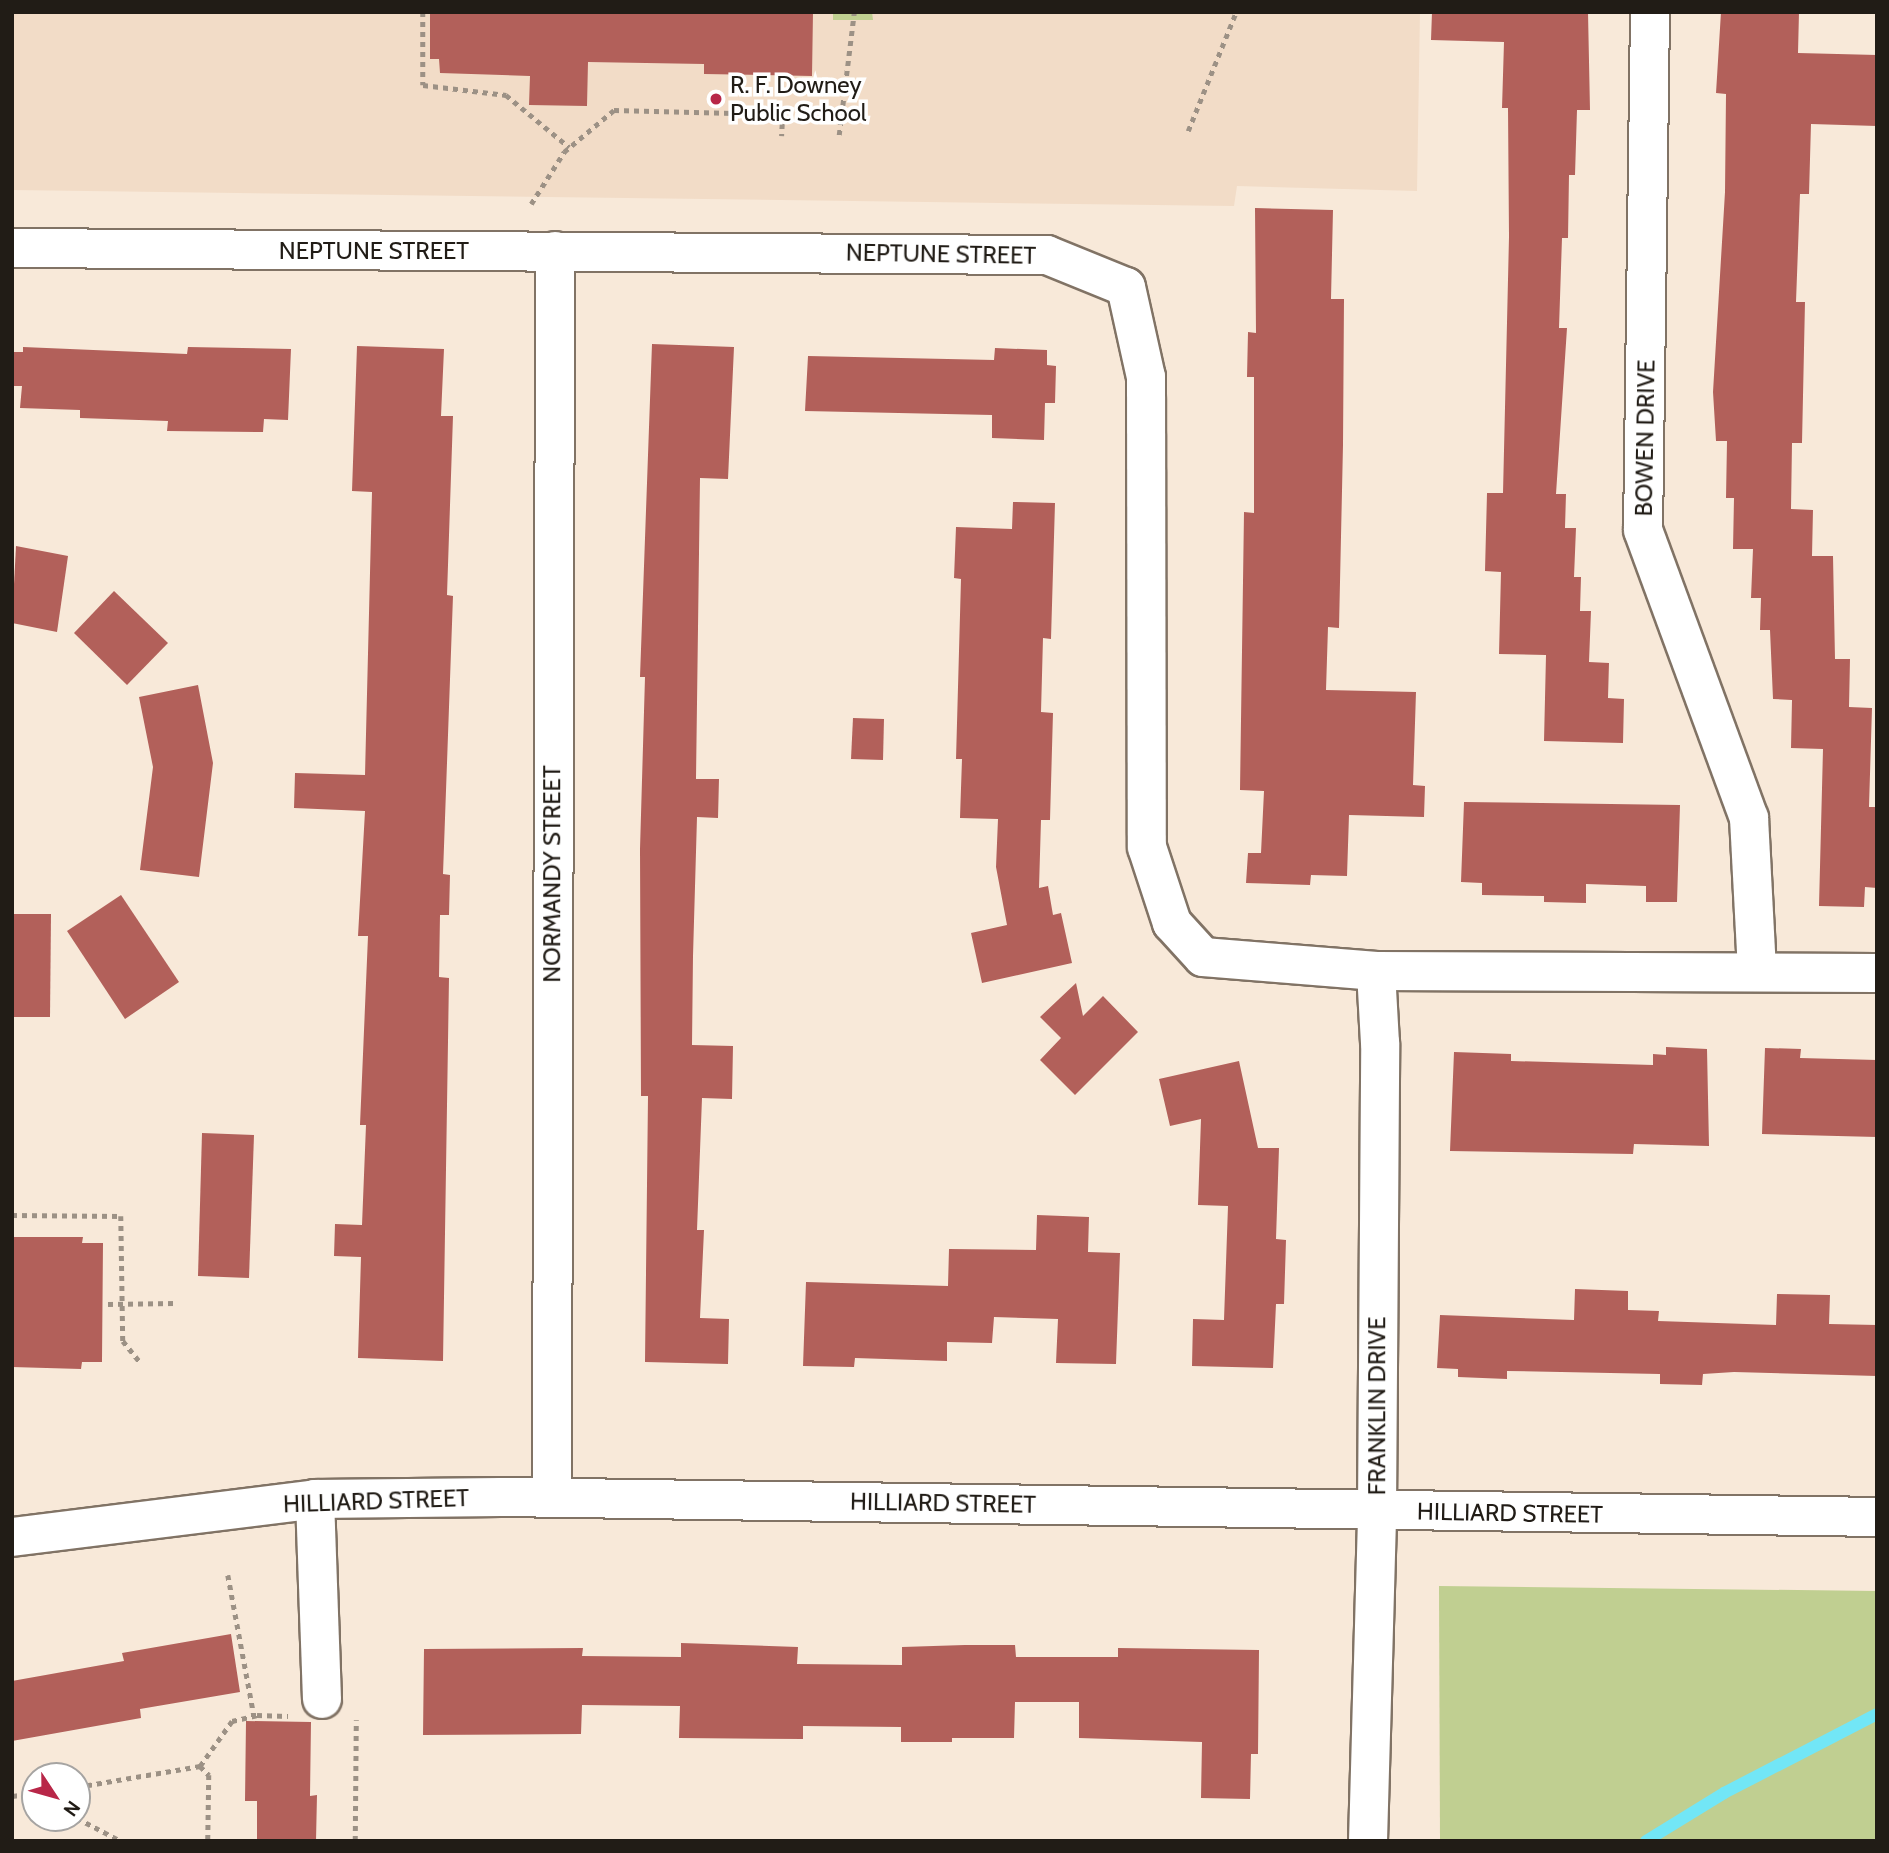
<!DOCTYPE html>
<html>
<head>
<meta charset="utf-8">
<style>
	body { margin:0 }
	#map { position:relative; width:1889px; height:1853px; overflow:hidden; background:#f8e9d9; font-family:Cabin,sans-serif }
	div>[style] { position:absolute }
	.built>* { inset:0; background:#f2dcc7 }
	.green>* { inset:0; background:#c0cf91 }
	.stream>* { height:12px; margin:-6px; padding:0 6px; transform-origin:6px; border-radius:6px; background:#72e6f6 }
	.building>* { inset:0; background:#b2605a }
	.path>* { height:4.5px; margin-top:-2.25px; transform-origin:0; background:repeating-linear-gradient(90deg,#9c9185 0 5px,transparent 0 10px) }
	.roads { filter:drop-shadow(2px 0 #817365) drop-shadow(-2px 0 #817365) drop-shadow(0 2px #817365) drop-shadow(0 -2px #817365) }
	.minor>* { height:38px; margin:-19px; padding:0 19px; transform-origin:19px; border-radius:19px; background:#fff }
	.dots>* { width:19px; height:19px; translate:-50% -50%; box-sizing:border-box; border:4px solid #fff; border-radius:50% }
	span { translate:-50% -50%; white-space:nowrap; text-align:center; line-height:1.15; -webkit-text-stroke:7px #fff; paint-order:stroke }
	.poi-label { font-size:24px; color:#211c16 }
	.left { translate:0 -50%; text-align:left }
	.street-label { font-size:24px; color:#211c16 }
	.frame { position:absolute; inset:0; border:14px solid #211c16; pointer-events:none }
	.north { position:absolute; left:21px; top:1762px; width:70px; height:70px; box-sizing:border-box; background:#fff; border:2px solid #a6a4a2; border-radius:50%; rotate:126deg; font-size:19px; font-weight:700; line-height:28px; text-align:center; color:#211c16 }
	.north::after { content:''; display:block; margin:auto; width:24px; height:32px; background:#b82748; clip-path:polygon(50% 0,100% 100%,50% 72%,0 100%) }
</style>
</head>
<body>
<div id="map">
	<div class="built">
		<div style="clip-path:polygon(12px 12px,1420px 12px,1417px 191px,1237px 186px,1234px 206px,12px 190px)"></div>
	</div>
	<div class="green">
		<div style="clip-path:polygon(833px 12px,872px 12px,873px 20px,833px 20px)"></div>
		<div style="clip-path:polygon(1439px 1586px,1877px 1591px,1877px 1841px,1440px 1841px)"></div>
	</div>
	<div class="stream">
		<div style="left:1646px;top:1841px;width:92px;rotate:-31.6deg"></div>
		<div style="left:1724px;top:1793px;width:172px;rotate:-27.3deg"></div>
	</div>
	<div class="building">
		<div style="clip-path:polygon(430px 12px,813px 12px,812px 76px,704px 74px,704px 64px,588px 62px,587px 106px,529px 105px,530px 76px,440px 73px,439px 59px,430px 59px)"></div>
		<div style="clip-path:polygon(1432px 12px,1588px 12px,1590px 110px,1577px 110px,1575px 175px,1569px 175px,1568px 238px,1562px 238px,1559px 328px,1567px 328px,1556px 494px,1566px 494px,1565px 528px,1576px 528px,1574px 577px,1581px 577px,1580px 611px,1591px 611px,1589px 662px,1609px 663px,1608px 698px,1624px 699px,1623px 743px,1544px 741px,1546px 655px,1499px 654px,1501px 572px,1485px 571px,1487px 493px,1503px 493px,1509px 237px,1508px 108px,1502px 108px,1504px 42px,1431px 40px)"></div>
		<div style="clip-path:polygon(1721px 12px,1799px 12px,1798px 53px,1877px 55px,1877px 126px,1811px 124px,1809px 194px,1800px 194px,1796px 302px,1805px 302px,1802px 443px,1792px 443px,1791px 509px,1813px 510px,1812px 556px,1833px 556px,1835px 659px,1850px 659px,1849px 707px,1872px 708px,1869px 807px,1877px 807px,1877px 888px,1865px 887px,1864px 907px,1819px 906px,1823px 749px,1791px 748px,1792px 700px,1773px 699px,1770px 630px,1760px 630px,1761px 598px,1751px 598px,1753px 549px,1733px 549px,1734px 498px,1726px 498px,1727px 441px,1716px 441px,1713px 392px,1725px 192px,1726px 94px,1716px 93px)"></div>
		<div style="clip-path:polygon(1255px 208px,1333px 210px,1331px 299px,1344px 299px,1343px 445px,1339px 628px,1328px 627px,1326px 690px,1416px 692px,1413px 785px,1425px 786px,1424px 817px,1349px 815px,1347px 876px,1311px 875px,1310px 885px,1246px 883px,1248px 853px,1261px 853px,1264px 791px,1240px 790px,1244px 512px,1254px 513px,1254px 377px,1247px 377px,1248px 332px,1256px 333px)"></div>
		<div style="clip-path:polygon(652px 344px,734px 347px,728px 479px,700px 478px,696px 779px,719px 779px,718px 818px,697px 817px,693px 956px,692px 1045px,733px 1046px,732px 1099px,702px 1098px,697px 1230px,704px 1230px,700px 1318px,729px 1319px,728px 1364px,645px 1362px,648px 1096px,641px 1096px,640px 849px,645px 677px,640px 677px)"></div>
		<div style="clip-path:polygon(357px 346px,444px 349px,441px 416px,453px 416px,447px 595px,453px 596px,443px 874px,450px 875px,449px 915px,440px 915px,439px 977px,449px 978px,443px 1361px,358px 1358px,361px 1257px,334px 1256px,335px 1224px,362px 1225px,366px 1125px,360px 1125px,368px 936px,358px 936px,365px 811px,294px 808px,295px 773px,365px 775px,372px 492px,352px 491px)"></div>
		<div style="clip-path:polygon(23px 347px,187px 354px,188px 347px,291px 349px,288px 420px,264px 419px,263px 432px,167px 431px,168px 421px,80px 418px,80px 410px,20px 408px,22px 386px,12px 386px,13px 352px,23px 352px)"></div>
		<div style="clip-path:polygon(995px 348px,1047px 350px,1047px 365px,1056px 366px,1055px 403px,1045px 403px,1044px 440px,992px 438px,992px 415px,805px 411px,808px 356px,994px 360px)"></div>
		<div style="clip-path:polygon(1013px 502px,1055px 503px,1051px 639px,1043px 638px,1041px 712px,1053px 713px,1050px 820px,1041px 820px,1039px 888px,1048px 886px,1053px 915px,1061px 913px,1072px 963px,982px 983px,971px 933px,1007px 925px,996px 867px,998px 819px,960px 818px,962px 759px,956px 759px,961px 579px,954px 578px,956px 527px,1012px 529px)"></div>
		<div style="clip-path:polygon(16px 546px,68px 556px,57px 632px,12px 623px)"></div>
		<div style="clip-path:polygon(114px 591px,168px 643px,127px 685px,74px 633px)"></div>
		<div style="clip-path:polygon(198px 685px,213px 763px,199px 877px,140px 870px,153px 767px,139px 697px)"></div>
		<div style="clip-path:polygon(853px 718px,884px 719px,883px 760px,851px 759px)"></div>
		<div style="clip-path:polygon(1464px 802px,1680px 805px,1677px 902px,1646px 902px,1646px 886px,1586px 884px,1586px 903px,1544px 902px,1544px 896px,1482px 895px,1482px 883px,1461px 882px)"></div>
		<div style="clip-path:polygon(121px 895px,179px 982px,125px 1019px,67px 931px)"></div>
		<div style="clip-path:polygon(12px 914px,51px 914px,50px 1017px,12px 1017px)"></div>
		<div style="clip-path:polygon(1076px 983px,1083px 1016px,1103px 996px,1138px 1032px,1075px 1095px,1040px 1060px,1061px 1038px,1040px 1017px)"></div>
		<div style="clip-path:polygon(1666px 1047px,1707px 1049px,1709px 1146px,1634px 1144px,1633px 1154px,1450px 1151px,1454px 1052px,1511px 1054px,1511px 1061px,1653px 1065px,1653px 1054px,1666px 1055px)"></div>
		<div style="clip-path:polygon(1765px 1048px,1801px 1049px,1800px 1058px,1877px 1060px,1877px 1137px,1762px 1134px)"></div>
		<div style="clip-path:polygon(1239px 1061px,1258px 1148px,1279px 1148px,1276px 1239px,1286px 1240px,1284px 1304px,1276px 1304px,1273px 1368px,1192px 1366px,1193px 1319px,1224px 1320px,1228px 1206px,1198px 1205px,1201px 1119px,1170px 1126px,1159px 1079px)"></div>
		<div style="clip-path:polygon(202px 1133px,254px 1135px,249px 1278px,198px 1276px)"></div>
		<div style="clip-path:polygon(1037px 1215px,1089px 1217px,1088px 1252px,1120px 1253px,1116px 1364px,1056px 1363px,1058px 1319px,994px 1317px,992px 1343px,947px 1342px,947px 1361px,855px 1358px,854px 1367px,803px 1366px,806px 1282px,948px 1286px,949px 1249px,1036px 1250px)"></div>
		<div style="clip-path:polygon(12px 1237px,83px 1237px,82px 1243px,103px 1243px,102px 1362px,82px 1362px,81px 1369px,12px 1367px)"></div>
		<div style="clip-path:polygon(1575px 1289px,1628px 1291px,1628px 1310px,1659px 1311px,1658px 1321px,1776px 1325px,1777px 1294px,1830px 1295px,1829px 1324px,1877px 1325px,1877px 1376px,1734px 1372px,1703px 1374px,1702px 1385px,1660px 1384px,1660px 1374px,1507px 1371px,1507px 1379px,1458px 1377px,1458px 1369px,1437px 1368px,1440px 1315px,1574px 1320px)"></div>
		<div style="clip-path:polygon(231px 1634px,240px 1692px,140px 1709px,141px 1718px,12px 1741px,12px 1681px,124px 1661px,122px 1653px)"></div>
		<div style="clip-path:polygon(681px 1643px,798px 1647px,797px 1664px,902px 1665px,902px 1647px,965px 1645px,1015px 1645px,1016px 1657px,1118px 1657px,1118px 1648px,1259px 1650px,1258px 1754px,1251px 1754px,1250px 1799px,1201px 1798px,1202px 1742px,1079px 1738px,1079px 1702px,1015px 1702px,1014px 1738px,952px 1738px,952px 1742px,901px 1742px,901px 1727px,803px 1726px,803px 1739px,679px 1738px,680px 1706px,582px 1705px,581px 1734px,423px 1735px,424px 1649px,583px 1648px,582px 1656px,681px 1657px)"></div>
		<div style="clip-path:polygon(246px 1721px,311px 1722px,310px 1796px,317px 1795px,316px 1841px,257px 1841px,257px 1801px,245px 1801px)"></div>
	</div>
	<div class="path">
		<div style="left:423px;top:12px;width:73px;rotate:90deg"></div>
		<div style="left:423px;top:85px;width:84px;rotate:6.9deg"></div>
		<div style="left:506px;top:95px;width:82px;rotate:39.5deg"></div>
		<div style="left:1188px;top:131px;width:128px;rotate:-68deg"></div>
		<div style="left:839px;top:135px;width:124px;rotate:-83deg"></div>
		<div style="left:531px;top:204px;width:62px;rotate:-57.6deg"></div>
		<div style="left:564px;top:152px;width:65px;rotate:-40deg"></div>
		<div style="left:614px;top:110px;width:169px;rotate:1.4deg"></div>
		<div style="left:783px;top:114px;width:22px;rotate:93deg"></div>
		<div style="left:12px;top:1215px;width:109px;rotate:0.5deg"></div>
		<div style="left:121px;top:1216px;width:125px;rotate:89.1deg"></div>
		<div style="left:123px;top:1341px;width:26px;rotate:51deg"></div>
		<div style="left:108px;top:1304px;width:67px;rotate:-0.9deg"></div>
		<div style="left:228px;top:1575px;width:142px;rotate:79.5deg"></div>
		<div style="left:200px;top:1766px;width:13px;rotate:45deg"></div>
		<div style="left:209px;top:1775px;width:66px;rotate:90.9deg"></div>
		<div style="left:77px;top:1787px;width:125px;rotate:-9.7deg"></div>
		<div style="left:200px;top:1766px;width:55px;rotate:-54.6deg"></div>
		<div style="left:232px;top:1721px;width:26px;rotate:-13deg"></div>
		<div style="left:257px;top:1715px;width:31px;rotate:2deg"></div>
		<div style="left:12px;top:1796px;width:23px;rotate:-7deg"></div>
		<div style="left:77px;top:1818px;width:50px;rotate:27.6deg"></div>
		<div style="left:355px;top:1841px;width:121px;rotate:-89.5deg"></div>
	</div>
	<div class="roads">
		<div class="minor">
			<div style="left:1650px;top:12px;width:518px;rotate:90.77deg"></div>
			<div style="left:1643px;top:530px;width:307px;rotate:69.8deg"></div>
			<div style="left:1749px;top:818px;width:153px;rotate:87deg"></div>
			<div style="left:12px;top:248px;width:1035px;rotate:0.39deg"></div>
			<div style="left:1047px;top:255px;width:85px;rotate:22.1deg"></div>
			<div style="left:1126px;top:287px;width:92px;rotate:77.5deg"></div>
			<div style="left:1146px;top:377px;width:470px;rotate:89.9deg"></div>
			<div style="left:1147px;top:847px;width:80px;rotate:71.8deg"></div>
			<div style="left:1172px;top:923px;width:46px;rotate:47.6deg"></div>
			<div style="left:1203px;top:957px;width:174px;rotate:4.6deg"></div>
			<div style="left:1376px;top:971px;width:501px;rotate:0.23deg"></div>
			<div style="left:552px;top:1496px;width:1245px;rotate:-89.86deg"></div>
			<div style="left:315px;top:1499px;width:200px;rotate:88deg"></div>
			<div style="left:12px;top:1537px;width:305px;rotate:-7.1deg"></div>
			<div style="left:315px;top:1499px;width:186px;rotate:-0.6deg"></div>
			<div style="left:501px;top:1497px;width:1376px;rotate:0.83deg"></div>
			<div style="left:1368px;top:1841px;width:330px;rotate:-88.4deg"></div>
			<div style="left:1377px;top:1511px;width:468px;rotate:-89.6deg"></div>
			<div style="left:1380px;top:1043px;width:72px;rotate:-93.2deg"></div>
		</div>
	</div>
	<div class="dots">
		<div style="left:716px;top:99px;background:#b82748"></div>
	</div>
	<div class="poi-label">
		<span class="left" style="left:730px;top:99px">R. F. Downey<br>Public School</span>
	</div>
	<div class="street-label">
		<span style="left:374px;top:251px">NEPTUNE STREET</span>
		<span style="left:941px;top:254px;rotate:1deg">NEPTUNE STREET</span>
		<span style="left:1645px;top:438px;rotate:-89deg">BOWEN DRIVE</span>
		<span style="left:552px;top:874px;rotate:-90deg">NORMANDY STREET</span>
		<span style="left:1377px;top:1406px;rotate:-90deg">FRANKLIN DRIVE</span>
		<span style="left:376px;top:1501px;rotate:-2deg">HILLIARD STREET</span>
		<span style="left:943px;top:1503px;rotate:1deg">HILLIARD STREET</span>
		<span style="left:1510px;top:1513px;rotate:1deg">HILLIARD STREET</span>
	</div>
	<div class="frame"></div>
	<div class="north">N</div>
</div>
</body>
</html>
